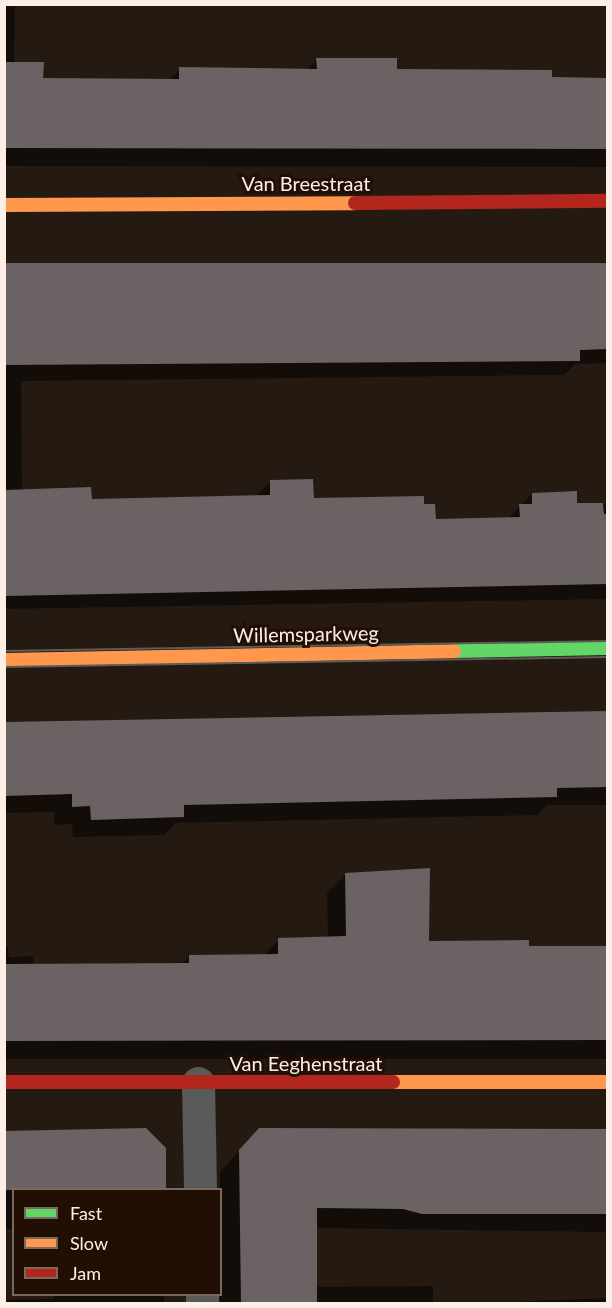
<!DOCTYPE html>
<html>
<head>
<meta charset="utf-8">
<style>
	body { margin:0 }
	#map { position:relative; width:612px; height:1308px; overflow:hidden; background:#241a12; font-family:Lato,sans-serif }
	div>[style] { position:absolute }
	.shadow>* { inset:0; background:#0007 }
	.building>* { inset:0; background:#6a6263 }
	.street>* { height:33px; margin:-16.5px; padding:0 16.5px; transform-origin:16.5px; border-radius:16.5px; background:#595b59 }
	.fast>* { height:14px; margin:-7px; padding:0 7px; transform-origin:7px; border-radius:7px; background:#63d668 }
	.slow>* { height:14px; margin:-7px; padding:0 7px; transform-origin:7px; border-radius:7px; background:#ff974d }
	.jam>* { height:14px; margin:-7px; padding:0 7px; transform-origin:7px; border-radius:7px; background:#b3261e }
	.tram>* { height:1.5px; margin:-0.75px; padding:0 0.75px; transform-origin:0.75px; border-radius:0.75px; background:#5e5b58 }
	span { translate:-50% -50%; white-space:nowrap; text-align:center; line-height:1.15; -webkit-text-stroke:6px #210f03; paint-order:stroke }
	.street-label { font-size:20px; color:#fdefe6 }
	.frame { position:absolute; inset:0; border:6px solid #fdefe6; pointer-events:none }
	.legend { position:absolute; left:12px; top:1188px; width:210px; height:108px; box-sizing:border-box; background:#210f03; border:2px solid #79695e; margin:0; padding:8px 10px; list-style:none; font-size:18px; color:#fdefe6 }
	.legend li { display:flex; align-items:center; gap:12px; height:30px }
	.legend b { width:30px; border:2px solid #79695e }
</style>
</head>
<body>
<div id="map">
	<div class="shadow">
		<div style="clip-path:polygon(4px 4px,15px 4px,14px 64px,42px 79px,169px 80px,180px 69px,306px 71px,317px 59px,396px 70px,608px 79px,608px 167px,4px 166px)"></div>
		<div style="clip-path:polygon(4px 264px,608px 264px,608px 363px,575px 364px,564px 375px,21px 381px,22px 491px,90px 500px,255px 497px,271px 481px,312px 499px,423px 506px,435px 521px,507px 519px,532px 494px,576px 504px,608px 504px,608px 599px,4px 609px)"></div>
		<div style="clip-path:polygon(608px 712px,608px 805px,547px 805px,537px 815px,176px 823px,164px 835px,73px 837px,72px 824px,54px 825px,54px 812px,4px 813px,4px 723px)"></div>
		<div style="clip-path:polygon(345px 875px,428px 943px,608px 948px,608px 1059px,4px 1059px,4px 946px,8px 946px,9px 957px,33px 956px,33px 966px,182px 964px,189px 956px,263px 956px,279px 940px,328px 938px,327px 893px)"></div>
		<div style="clip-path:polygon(259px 1129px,608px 1129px,608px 1232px,316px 1228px,315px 1287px,433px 1286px,433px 1304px,220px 1304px,220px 1172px)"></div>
		<div style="clip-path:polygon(4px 1132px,14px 1190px,14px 1229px,4px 1229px)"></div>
		<div style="clip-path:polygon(54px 1294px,164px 1294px,164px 1304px,4px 1304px,4px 1300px,54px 1299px)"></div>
		<div style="clip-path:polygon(608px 1298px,608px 1304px,454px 1304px)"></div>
	</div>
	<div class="building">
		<div style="clip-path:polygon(316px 58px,397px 58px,397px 69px,552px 70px,552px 77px,608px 78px,608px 149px,4px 148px,4px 62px,44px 62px,43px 78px,179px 79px,179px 67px,317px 69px)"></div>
		<div style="clip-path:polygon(4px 263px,608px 263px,608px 349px,580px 350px,580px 361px,4px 365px)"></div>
		<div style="clip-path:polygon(313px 479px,314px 498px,424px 496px,424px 504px,435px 504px,436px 519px,520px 517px,519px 504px,532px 504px,532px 493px,577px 491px,577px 503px,603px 503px,604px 514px,608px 514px,608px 584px,4px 596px,4px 490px,91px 487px,92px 499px,270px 495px,270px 480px)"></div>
		<div style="clip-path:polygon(608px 711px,608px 787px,557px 788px,557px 797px,184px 805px,184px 817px,91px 820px,90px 806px,72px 807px,72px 794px,4px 796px,4px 722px)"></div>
		<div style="clip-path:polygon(430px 868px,429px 941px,529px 940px,529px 946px,608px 946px,608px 1040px,4px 1041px,4px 964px,189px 963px,189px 955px,278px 954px,278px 938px,346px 936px,345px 873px)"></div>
		<div style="clip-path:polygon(146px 1128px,166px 1148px,166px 1190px,4px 1190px,4px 1131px)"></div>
		<div style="clip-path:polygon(259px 1128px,608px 1129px,608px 1214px,422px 1214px,403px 1209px,317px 1208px,317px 1304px,241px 1304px,239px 1150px)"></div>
	</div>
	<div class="street">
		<div style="left:198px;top:1083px;width:107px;rotate:88.9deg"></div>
		<div style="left:202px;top:1294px;width:10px;rotate:90deg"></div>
	</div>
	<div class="fast">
		<div style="left:454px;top:651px;width:154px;rotate:-1.1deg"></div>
	</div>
	<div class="slow">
		<div style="left:4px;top:205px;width:351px;rotate:-0.3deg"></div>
		<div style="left:4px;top:660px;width:450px;rotate:-1.1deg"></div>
		<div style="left:393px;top:1082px;width:215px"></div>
	</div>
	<div class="jam">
		<div style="left:355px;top:203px;width:253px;rotate:-0.5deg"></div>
		<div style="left:4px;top:1082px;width:389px"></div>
	</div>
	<div class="tram">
		<div style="left:4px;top:651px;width:604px;rotate:-0.95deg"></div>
		<div style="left:4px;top:667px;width:604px;rotate:-0.95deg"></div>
	</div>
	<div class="street-label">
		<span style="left:306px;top:183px">Van Breestraat</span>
		<span style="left:306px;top:634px;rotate:-1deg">Willemsparkweg</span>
		<span style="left:306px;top:1063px">Van Eeghenstraat</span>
	</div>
	<div class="frame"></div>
	<ul class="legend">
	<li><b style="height:8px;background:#63d668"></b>Fast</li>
	<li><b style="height:8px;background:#ff974d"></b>Slow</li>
	<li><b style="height:8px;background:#b3261e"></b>Jam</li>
	</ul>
</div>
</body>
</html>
